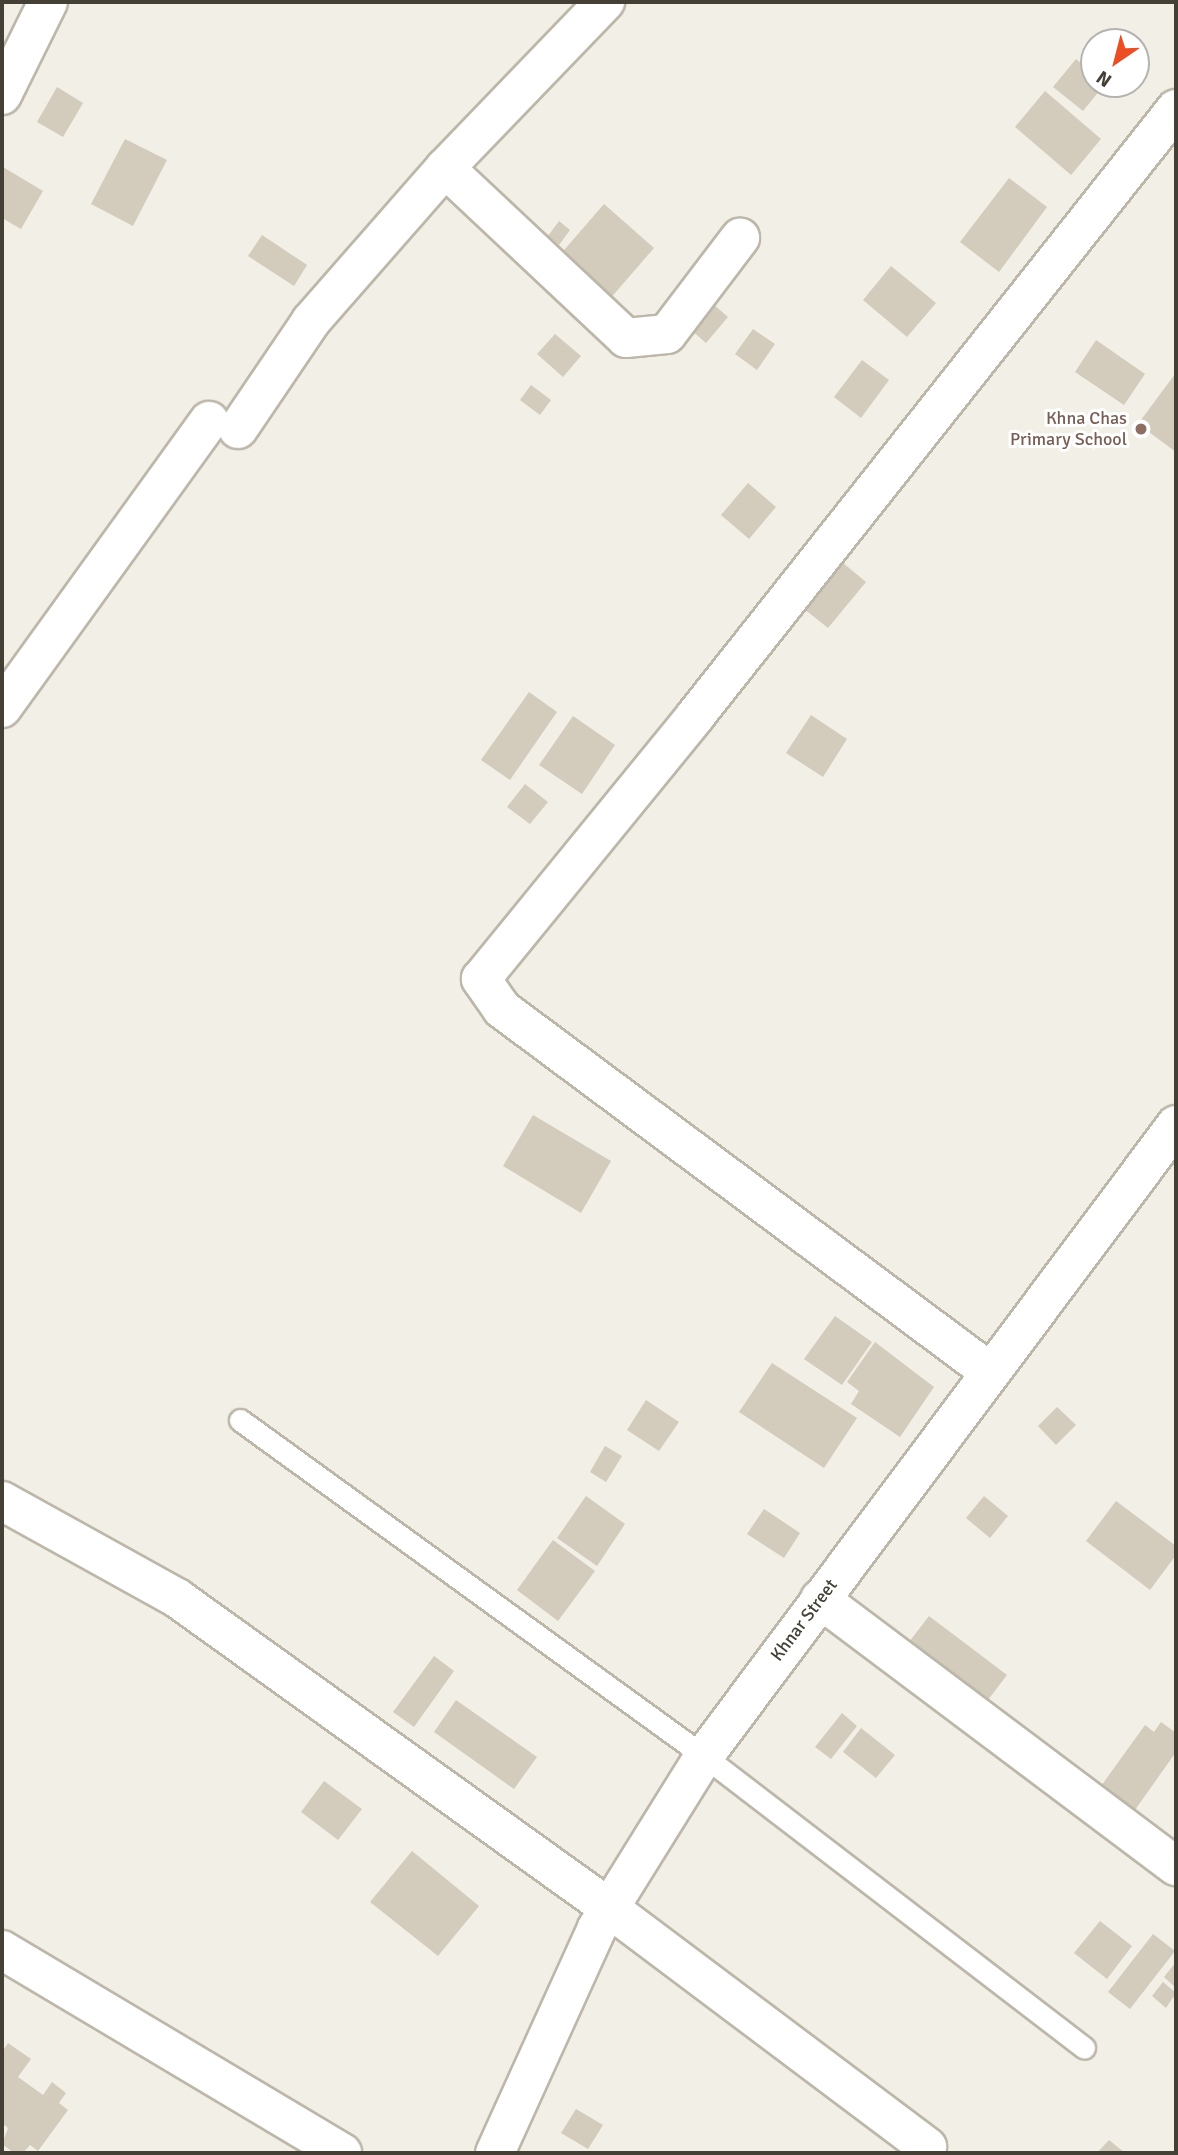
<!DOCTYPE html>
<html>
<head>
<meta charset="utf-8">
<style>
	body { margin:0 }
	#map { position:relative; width:1178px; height:2155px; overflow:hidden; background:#f2efe6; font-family:Signika,sans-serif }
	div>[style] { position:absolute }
	.building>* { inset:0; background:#d3cbbc }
	.roads { filter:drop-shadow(2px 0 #bdb7aa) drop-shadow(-2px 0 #bdb7aa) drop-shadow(0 2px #bdb7aa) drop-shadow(0 -2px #bdb7aa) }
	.service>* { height:21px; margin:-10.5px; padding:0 10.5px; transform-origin:10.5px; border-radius:10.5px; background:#fff }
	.minor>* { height:38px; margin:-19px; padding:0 19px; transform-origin:19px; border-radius:19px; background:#fff }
	.tertiary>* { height:38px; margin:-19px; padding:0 19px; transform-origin:19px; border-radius:19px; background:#fff }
	.dots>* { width:19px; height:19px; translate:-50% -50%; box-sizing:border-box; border:4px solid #fff; border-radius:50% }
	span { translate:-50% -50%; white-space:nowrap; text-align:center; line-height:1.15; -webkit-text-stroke:6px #fff; paint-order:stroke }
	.education-label { font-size:18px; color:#785e54 }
	.right { translate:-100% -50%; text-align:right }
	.street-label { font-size:18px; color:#444036 }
	.frame { position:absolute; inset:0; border:4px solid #444036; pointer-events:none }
	.north { position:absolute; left:1080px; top:28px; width:70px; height:70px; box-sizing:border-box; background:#fff; border:2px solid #b4b3af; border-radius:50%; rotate:215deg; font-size:19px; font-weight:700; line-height:28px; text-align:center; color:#444036 }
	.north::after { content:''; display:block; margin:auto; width:24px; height:32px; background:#ec4d23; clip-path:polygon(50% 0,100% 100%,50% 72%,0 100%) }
</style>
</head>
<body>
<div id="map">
	<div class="building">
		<div style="clip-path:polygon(1076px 59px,1094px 75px,1094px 84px,1105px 84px,1083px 111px,1053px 87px)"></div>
		<div style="clip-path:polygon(57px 87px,83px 103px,63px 137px,37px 122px)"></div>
		<div style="clip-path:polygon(1045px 91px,1101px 139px,1071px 175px,1015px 127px)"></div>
		<div style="clip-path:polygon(125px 139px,167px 160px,133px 226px,91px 204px)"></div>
		<div style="clip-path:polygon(3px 167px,43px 191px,21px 229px,2px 218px)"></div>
		<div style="clip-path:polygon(1009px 178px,1047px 207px,999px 272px,960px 242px)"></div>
		<div style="clip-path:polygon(604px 204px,654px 248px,602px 308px,552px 264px)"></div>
		<div style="clip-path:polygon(559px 221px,570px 230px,559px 245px,548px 236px)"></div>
		<div style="clip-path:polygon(262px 235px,307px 265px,294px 286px,248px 256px)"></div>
		<div style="clip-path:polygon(891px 266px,936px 303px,907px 337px,863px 300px)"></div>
		<div style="clip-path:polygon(705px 297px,728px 317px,706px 343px,683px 323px)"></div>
		<div style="clip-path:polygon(753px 329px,775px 344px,757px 370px,735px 354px)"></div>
		<div style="clip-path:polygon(555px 334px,581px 356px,563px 377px,537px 354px)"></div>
		<div style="clip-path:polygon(1096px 340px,1145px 374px,1124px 405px,1075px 372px)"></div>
		<div style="clip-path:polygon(862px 360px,889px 380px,861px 418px,834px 397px)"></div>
		<div style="clip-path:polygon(1175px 374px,1176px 375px,1176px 452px,1138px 424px)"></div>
		<div style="clip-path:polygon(531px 385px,551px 400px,540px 415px,520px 400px)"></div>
		<div style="clip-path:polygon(748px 483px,776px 507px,749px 539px,721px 515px)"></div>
		<div style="clip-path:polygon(837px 558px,866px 582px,828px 628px,798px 604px)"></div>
		<div style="clip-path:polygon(529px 692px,557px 712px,510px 780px,481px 760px)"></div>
		<div style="clip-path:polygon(811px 715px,847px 739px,823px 777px,786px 753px)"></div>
		<div style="clip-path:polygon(573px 716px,615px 745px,582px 794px,539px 765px)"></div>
		<div style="clip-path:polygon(525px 784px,548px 802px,530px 824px,507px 807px)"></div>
		<div style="clip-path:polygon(533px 1115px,611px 1161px,581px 1213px,503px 1166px)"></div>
		<div style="clip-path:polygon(835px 1316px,872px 1342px,842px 1385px,804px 1359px)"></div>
		<div style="clip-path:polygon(875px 1342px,934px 1387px,900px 1437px,851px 1404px,859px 1391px,847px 1382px)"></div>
		<div style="clip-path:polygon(772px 1363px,857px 1418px,824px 1468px,739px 1412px)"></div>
		<div style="clip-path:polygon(646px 1400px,679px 1422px,659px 1451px,627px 1430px)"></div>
		<div style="clip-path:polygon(1057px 1407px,1076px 1425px,1056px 1445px,1038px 1426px)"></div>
		<div style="clip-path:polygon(605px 1446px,622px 1456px,606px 1482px,590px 1472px)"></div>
		<div style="clip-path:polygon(586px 1496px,625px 1524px,597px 1566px,557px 1538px)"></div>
		<div style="clip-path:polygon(984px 1496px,1008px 1516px,990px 1538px,966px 1518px)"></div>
		<div style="clip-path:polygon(1116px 1501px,1176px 1546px,1176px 1555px,1150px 1590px,1086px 1541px)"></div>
		<div style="clip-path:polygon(764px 1509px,800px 1533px,784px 1558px,747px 1534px)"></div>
		<div style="clip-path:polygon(553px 1540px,595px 1571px,558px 1621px,517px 1590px)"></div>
		<div style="clip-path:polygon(929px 1616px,1007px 1675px,981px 1709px,903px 1650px)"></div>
		<div style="clip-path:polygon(434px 1656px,454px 1671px,414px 1727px,393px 1712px)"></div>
		<div style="clip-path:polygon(456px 1700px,537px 1757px,514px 1789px,434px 1732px)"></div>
		<div style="clip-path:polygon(842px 1713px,857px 1726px,831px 1759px,815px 1747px)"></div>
		<div style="clip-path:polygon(1161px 1722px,1176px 1733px,1176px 1752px,1130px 1817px,1096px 1793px,1145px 1725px,1154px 1732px)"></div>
		<div style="clip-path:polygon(861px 1728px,895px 1755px,876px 1778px,843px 1752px)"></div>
		<div style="clip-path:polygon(324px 1781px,362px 1809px,338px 1840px,301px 1812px)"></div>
		<div style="clip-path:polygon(412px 1851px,479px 1906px,438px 1956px,370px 1902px)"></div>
		<div style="clip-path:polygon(1100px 1921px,1132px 1946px,1107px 1979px,1074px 1953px)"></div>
		<div style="clip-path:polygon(1153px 1934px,1175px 1951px,1130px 2009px,1108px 1992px)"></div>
		<div style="clip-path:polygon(1176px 1962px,1176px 1988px,1164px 1977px)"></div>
		<div style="clip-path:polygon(1163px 1982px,1176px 1993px,1166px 2008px,1152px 1996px)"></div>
		<div style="clip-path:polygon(8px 2043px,31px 2059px,18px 2077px,43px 2095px,52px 2082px,66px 2093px,59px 2103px,68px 2110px,38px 2151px,30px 2145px,23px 2153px,14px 2153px,2px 2144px,8px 2128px,2px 2123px,2px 2052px)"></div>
		<div style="clip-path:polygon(576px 2109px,603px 2125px,588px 2149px,561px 2133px)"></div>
		<div style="clip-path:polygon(1109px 2140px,1125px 2153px,1097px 2153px)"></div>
	</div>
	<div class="roads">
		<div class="service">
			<div style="left:240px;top:1420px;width:573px;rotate:35.91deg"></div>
			<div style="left:704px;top:1756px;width:479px;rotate:37.5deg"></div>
		</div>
		<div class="minor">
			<div style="left:2px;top:95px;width:104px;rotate:-63.7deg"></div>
			<div style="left:445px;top:168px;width:248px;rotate:43.2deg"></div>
			<div style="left:626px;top:338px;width:41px;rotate:-5.6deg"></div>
			<div style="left:667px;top:334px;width:121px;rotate:-52.8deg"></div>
			<div style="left:238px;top:429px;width:130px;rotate:-55.9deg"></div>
			<div style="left:311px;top:321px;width:203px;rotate:-48.8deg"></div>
			<div style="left:445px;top:168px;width:231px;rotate:-46.1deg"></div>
			<div style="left:2px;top:708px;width:354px;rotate:-54.2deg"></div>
			<div style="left:990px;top:1372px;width:608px;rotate:-143.36deg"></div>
			<div style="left:502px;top:1009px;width:37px;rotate:-125deg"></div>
			<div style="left:481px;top:979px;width:340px;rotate:-50.8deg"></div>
			<div style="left:696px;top:715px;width:773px;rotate:-51.62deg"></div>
			<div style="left:2px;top:1501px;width:200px;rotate:29deg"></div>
			<div style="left:177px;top:1598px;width:532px;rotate:35.66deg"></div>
			<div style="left:609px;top:1908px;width:398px;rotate:36.9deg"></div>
			<div style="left:820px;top:1599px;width:445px;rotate:36.9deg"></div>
			<div style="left:2px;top:1950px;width:396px;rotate:30.8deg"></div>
		</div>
		<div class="tertiary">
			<div style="left:495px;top:2153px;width:247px;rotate:-65.6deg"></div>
			<div style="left:597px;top:1928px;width:203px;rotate:-58.1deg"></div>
			<div style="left:704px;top:1756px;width:788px;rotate:-53.2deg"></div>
		</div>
	</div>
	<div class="dots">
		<div style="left:1141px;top:429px;background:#8d6e63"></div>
	</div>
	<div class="education-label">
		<span class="right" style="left:1127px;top:429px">Khna Chas<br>Primary School</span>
	</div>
	<div class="street-label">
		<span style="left:804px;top:1620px;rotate:-53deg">Khnar Street</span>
	</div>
	<div class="frame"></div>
	<div class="north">N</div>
</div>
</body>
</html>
